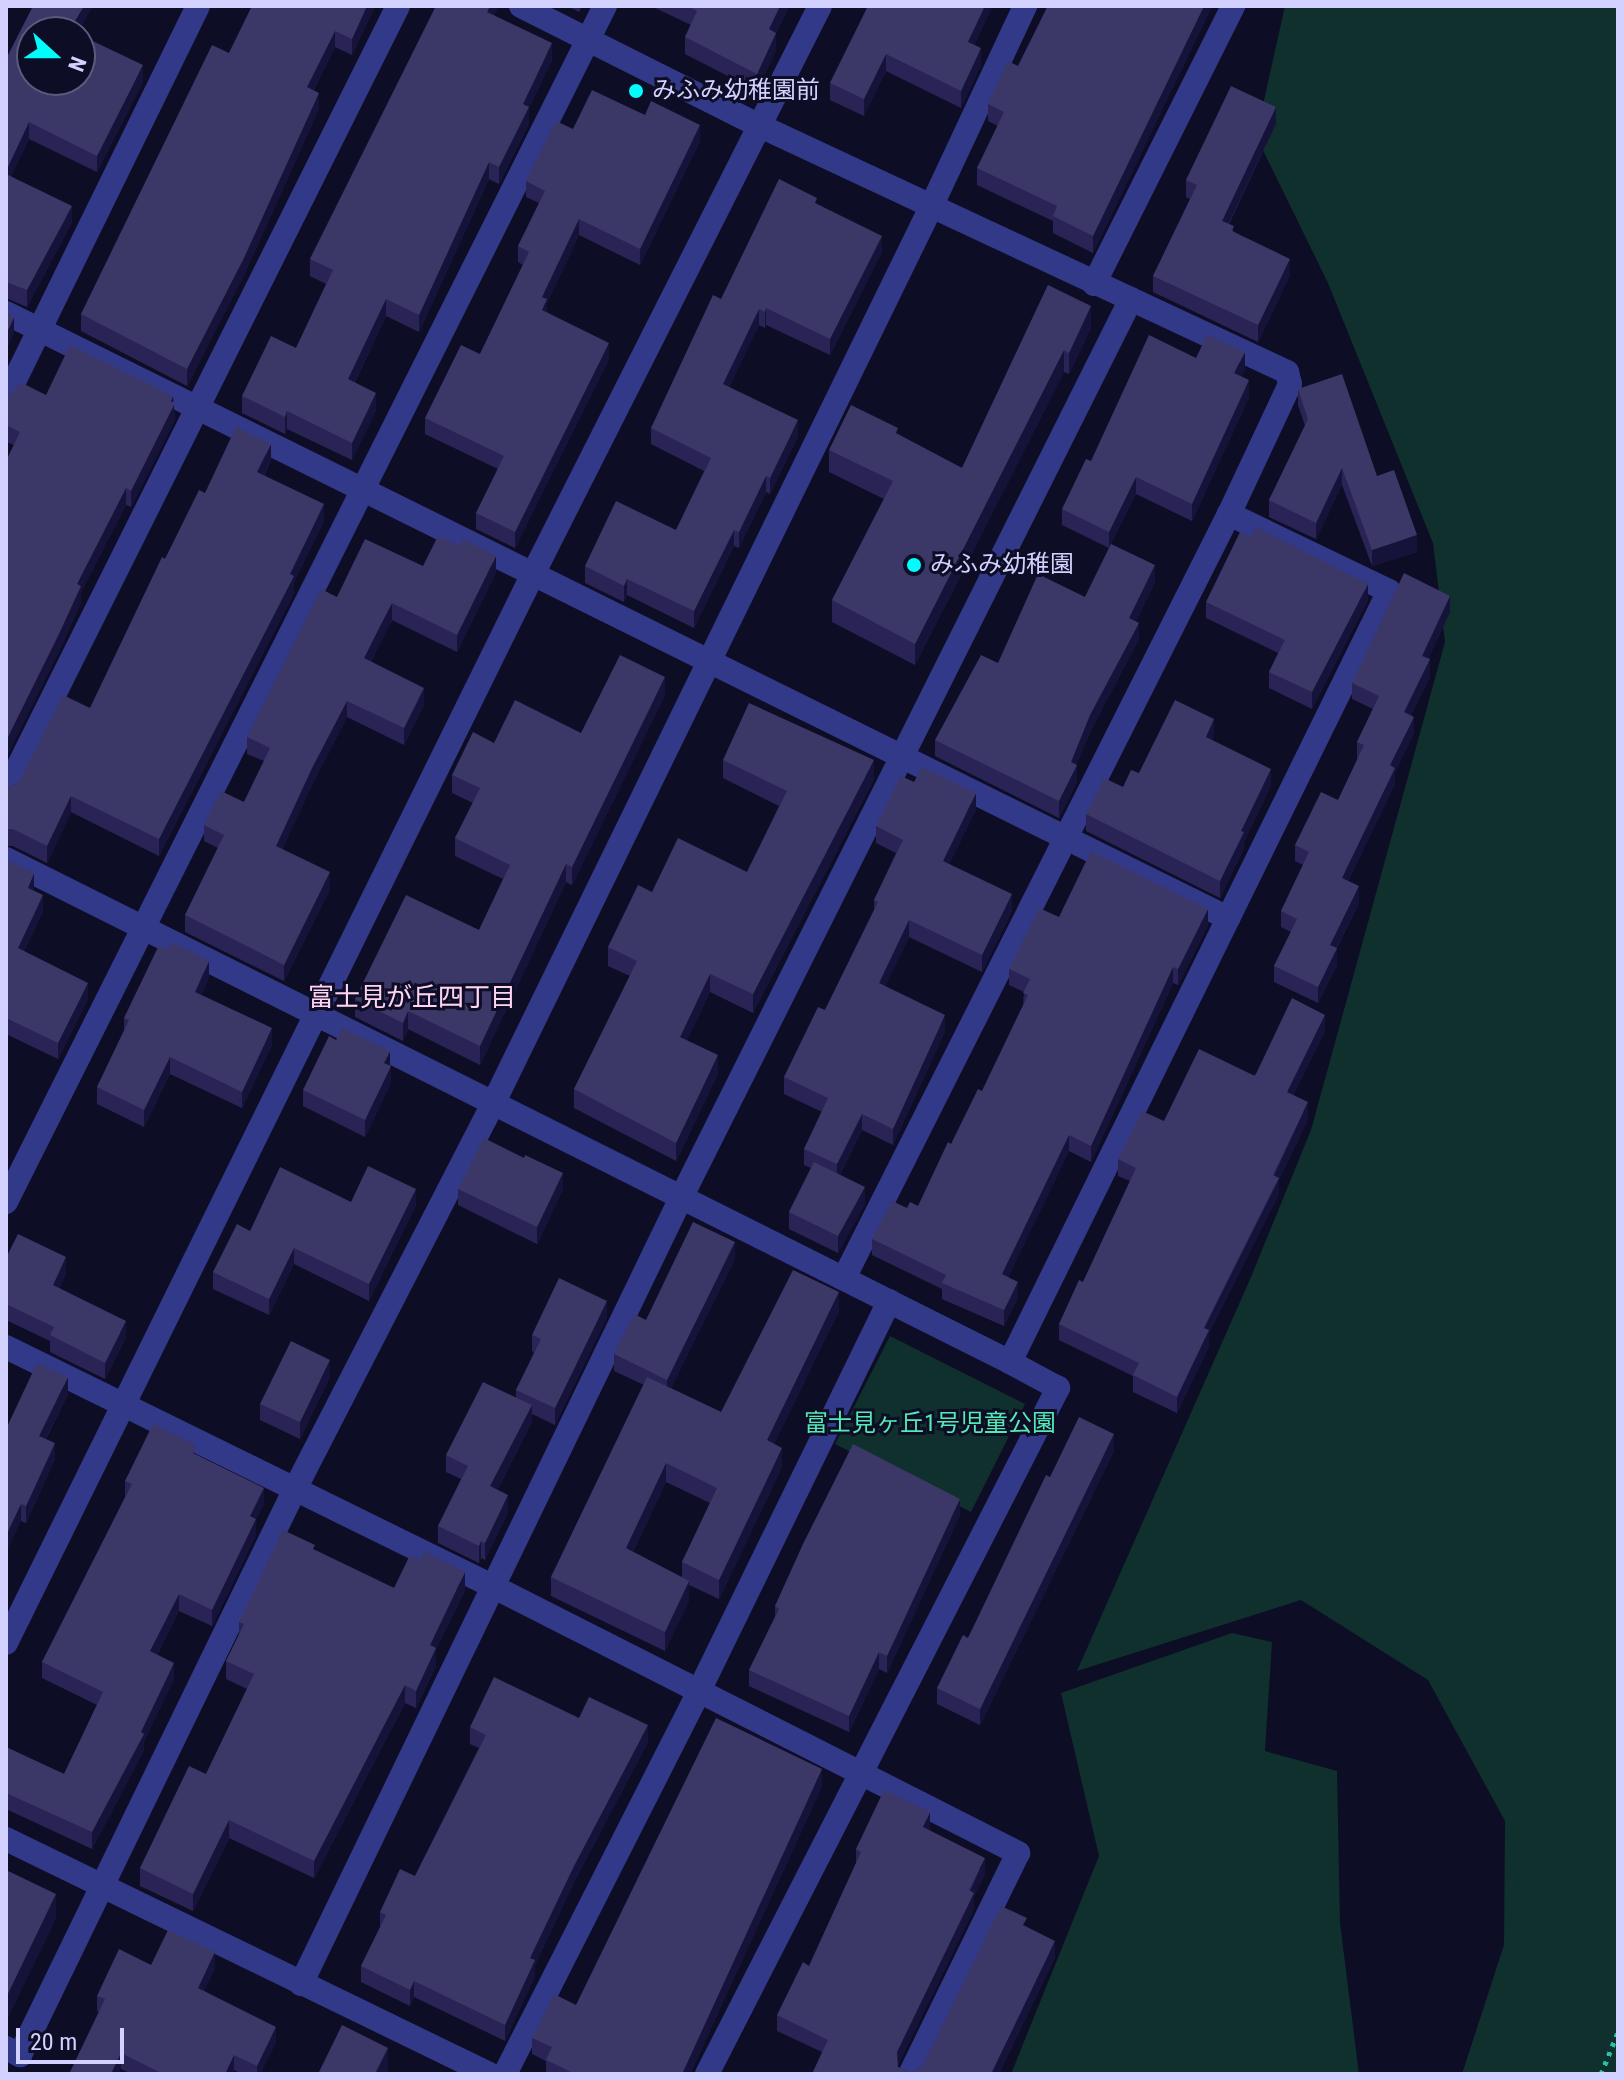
<!DOCTYPE html>
<html>
<head>
<meta charset="utf-8">
<style>
	body { margin:0 }
	#map { position:relative; width:1624px; height:2080px; overflow:hidden; background:#0e0d26; font-family:"Roboto Condensed","Noto Sans JP",sans-serif }
	div>[style] { position:absolute }
	.green>* { inset:0; background:#0f302c }
	.path>* { height:5px; margin-top:-2.5px; transform-origin:0; background:repeating-linear-gradient(90deg,#24c0a7 0 4px,transparent 0 10px) }
	.street>* { height:24px; margin:-12px; padding:0 12px; transform-origin:12px; border-radius:12px; background:#333989 }
	.wall>* { inset:0; background:#292455 }
	.shaded-wall>* { inset:0; background:#16133a }
	.building>* { inset:0; background:#3b3767 }
	.dots>* { width:22px; height:22px; translate:-50% -50%; box-sizing:border-box; border:4px solid #0e0d26; border-radius:50% }
	span { translate:-50% -50%; white-space:nowrap; text-align:center; line-height:1.15; -webkit-text-stroke:6px #0e0d26; paint-order:stroke }
	.poi-label { font-size:24px; color:#d2d1ff }
	.left { translate:0 -50%; text-align:left }
	.park-label { font-size:24px; color:#52eab5 }
	.neighbourhood-label { font-size:26px; color:#ffd3f3 }
	.frame { position:absolute; inset:0; border:8px solid #d2d1ff; pointer-events:none }
	.north { position:absolute; left:16px; top:16px; width:80px; height:80px; box-sizing:border-box; background:#0e0d26; border:2px solid #5c5b7d; border-radius:50%; rotate:111deg; font-size:22px; font-weight:700; line-height:32px; text-align:center; color:#d2d1ff }
	.north::after { content:''; display:block; margin:auto; width:28px; height:36px; background:#00fcfc; clip-path:polygon(50% 0,100% 100%,50% 72%,0 100%) }
	.scale { position:absolute; left:16px; top:2028px; width:108px; height:36px; box-sizing:border-box; border:4px solid #d2d1ff; border-top:0; padding-left:10px; font-size:24px; line-height:28px; white-space:nowrap; color:#d2d1ff; -webkit-text-stroke:6px #0e0d26; paint-order:stroke }
</style>
</head>
<body>
<div id="map">
	<div class="green">
		<div style="clip-path:polygon(1285px 6px,1618px 6px,1618px 2074px,1462px 2074px,1504px 1945px,1505px 1821px,1428px 1680px,1301px 1600px,1077px 1671px,1251px 1277px,1311px 1130px,1445px 642px,1433px 543px,1328px 283px,1256px 136px)"></div>
		<div style="clip-path:polygon(890px 1336px,1025px 1404px,971px 1512px,835px 1444px)"></div>
		<div style="clip-path:polygon(1232px 1633px,1272px 1642px,1265px 1751px,1337px 1771px,1340px 1923px,1359px 2074px,1011px 2074px,1099px 1856px,1061px 1693px)"></div>
	</div>
	<div class="path">
		<div style="left:1601px;top:2074px;width:45px;rotate:-68deg"></div>
	</div>
	<div class="street">
		<div style="left:521px;top:6px;width:265px;rotate:26.7deg"></div>
		<div style="left:758px;top:125px;width:584px;rotate:25.03deg"></div>
		<div style="left:1287px;top:372px;width:12px;rotate:76deg"></div>
		<div style="left:1290px;top:384px;width:144px;rotate:115.1deg"></div>
		<div style="left:1229px;top:514px;width:856px;rotate:116.74deg"></div>
		<div style="left:1094px;top:284px;width:311px;rotate:-63.4deg"></div>
		<div style="left:6px;top:313px;width:1364px;rotate:26.34deg"></div>
		<div style="left:6px;top:398px;width:436px;rotate:-63.9deg"></div>
		<div style="left:6px;top:791px;width:877px;rotate:-63.46deg"></div>
		<div style="left:6px;top:859px;width:1123px;rotate:26.61deg"></div>
		<div style="left:1010px;top:1362px;width:859px;rotate:-63.82deg"></div>
		<div style="left:1389px;top:591px;width:178px;rotate:-154.3deg"></div>
		<div style="left:6px;top:1202px;width:1338px;rotate:-63.4deg"></div>
		<div style="left:6px;top:1347px;width:544px;rotate:26.19deg"></div>
		<div style="left:494px;top:1587px;width:588px;rotate:26.91deg"></div>
		<div style="left:1018px;top:1853px;width:246px;rotate:116deg"></div>
		<div style="left:6px;top:1643px;width:1192px;rotate:-63.76deg"></div>
		<div style="left:533px;top:574px;width:636px;rotate:-63.19deg"></div>
		<div style="left:6px;top:1839px;width:537px;rotate:25.94deg"></div>
		<div style="left:301px;top:1984px;width:875px;rotate:-64.2deg"></div>
		<div style="left:682px;top:1196px;width:1003px;rotate:-63.41deg"></div>
		<div style="left:6px;top:2048px;width:16px;rotate:27deg"></div>
		<div style="left:20px;top:2055px;width:629px;rotate:-64.09deg"></div>
		<div style="left:295px;top:1489px;width:433px;rotate:-62.8deg"></div>
		<div style="left:493px;top:1104px;width:998px;rotate:-63.97deg"></div>
		<div style="left:931px;top:207px;width:222px;rotate:-64.9deg"></div>
		<div style="left:505px;top:2074px;width:429px;rotate:-63.1deg"></div>
		<div style="left:699px;top:1691px;width:434px;rotate:-64deg"></div>
		<div style="left:707px;top:2074px;width:771px;rotate:-62.9deg"></div>
		<div style="left:1058px;top:1388px;width:55px;rotate:-151.6deg"></div>
	</div>
	<div class="wall">
		<div style="clip-path:polygon(252px 6px,375px 6px,352px 55px,335px 47px,314px 90px,319px 109px,244px 275px,187px 386px,81px 331px,81px 314px,229px 53px)"></div>
		<div style="clip-path:polygon(436px 6px,498px 6px,494px 15px,552px 60px,529px 108px,529px 124px,499px 184px,489px 179px,419px 332px,386px 316px,355px 382px,376px 410px,352px 460px,287px 429px,285px 434px,242px 413px,242px 396px,296px 348px,326px 284px,310px 276px,310px 259px)"></div>
		<div style="clip-path:polygon(567px 6px,582px 6px,579px 12px)"></div>
		<div style="clip-path:polygon(651px 6px,789px 6px,776px 33px,776px 50px,757px 91px,685px 54px,685px 37px,691px 25px)"></div>
		<div style="clip-path:polygon(868px 6px,975px 45px,981px 65px,961px 108px,886px 71px,864px 116px,830px 100px,830px 83px)"></div>
		<div style="clip-path:polygon(1046px 6px,1212px 6px,1093px 253px,1053px 233px,1053px 221px,977px 185px,977px 168px,998px 126px,988px 121px,988px 104px,1018px 66px,1047px 7px)"></div>
		<div style="clip-path:polygon(32px 32px,143px 82px,97px 172px,29px 139px,11px 176px,72px 222px,27px 307px,6px 298px,6px 59px)"></div>
		<div style="clip-path:polygon(1276px 124px,1229px 224px,1234px 232px,1290px 275px,1258px 342px,1153px 292px,1153px 276px,1190px 199px,1186px 197px,1186px 180px)"></div>
		<div style="clip-path:polygon(573px 129px,700px 141px,640px 265px,579px 235px,547px 303px,547px 312px,609px 359px,515px 548px,476px 529px,476px 513px,498px 469px,425px 434px,425px 418px,480px 354px,523px 265px,518px 262px,518px 246px,539px 203px,526px 197px,526px 181px)"></div>
		<div style="clip-path:polygon(817px 204px,882px 252px,830px 355px,766px 325px,765px 328px,759px 325px,729px 387px,798px 436px,770px 494px,766px 492px,739px 548px,734px 546px,694px 628px,627px 595px,624px 602px,585px 583px,585px 566px,676px 530px,704px 471px,651px 444px,651px 428px,721px 299px)"></div>
		<div style="clip-path:polygon(1048px 285px,1091px 328px,1069px 374px,1064px 372px,915px 665px,832px 622px,832px 600px,884px 499px,829px 472px,829px 450px,898px 435px,962px 468px)"></div>
		<div style="clip-path:polygon(1196px 358px,1245px 369px,1241px 376px,1249px 397px,1192px 521px,1136px 494px,1111px 544px,1155px 582px,1136px 621px,1139px 639px,1090px 732px,1076px 765px,1077px 782px,1059px 818px,935px 756px,935px 740px,1085px 597px,1109px 548px,1062px 525px,1062px 509px,1091px 461px)"></div>
		<div style="clip-path:polygon(1298px 389px,1377px 476px,1417px 552px,1372px 566px,1342px 485px,1316px 539px,1269px 517px,1269px 500px,1305px 426px,1298px 405px)"></div>
		<div style="clip-path:polygon(46px 395px,173px 402px,175px 419px,131px 507px,126px 505px,81px 592px,81px 603px,59px 651px,6px 757px,6px 461px,14px 445px,6px 442px,6px 396px)"></div>
		<div style="clip-path:polygon(271px 461px,264px 476px,324px 521px,294px 582px,294px 593px,159px 856px,71px 812px,47px 863px,13px 846px,6px 846px,6px 789px,19px 782px,90px 708px,165px 559px,205px 493px)"></div>
		<div style="clip-path:polygon(496px 572px,457px 652px,392px 620px,377px 649px,371px 662px,424px 704px,404px 745px,347px 717px,312px 785px,282px 849px,330px 889px,284px 981px,185px 932px,185px 915px,218px 848px,204px 841px,204px 825px,244px 802px,264px 761px,247px 754px,247px 737px,337px 597px)"></div>
		<div style="clip-path:polygon(1368px 600px,1312px 709px,1269px 688px,1269px 672px,1278px 653px,1206px 618px,1206px 602px)"></div>
		<div style="clip-path:polygon(1450px 612px,1428px 659px,1430px 676px,1411px 715px,1414px 733px,1395px 772px,1395px 784px,1348px 881px,1359px 903px,1337px 948px,1337px 965px,1318px 1003px,1274px 982px,1274px 966px,1291px 932px,1281px 927px,1281px 911px,1303px 865px,1295px 861px,1295px 845px,1338px 800px,1358px 759px,1357px 758px,1357px 742px,1373px 709px,1352px 699px,1352px 683px)"></div>
		<div style="clip-path:polygon(665px 695px,572px 885px,566px 882px,480px 1065px,408px 1029px,403px 1041px,355px 1017px,355px 999px,479px 930px,503px 879px,455px 856px,455px 838px,473px 803px,452px 793px,452px 775px,494px 743px,581px 733px)"></div>
		<div style="clip-path:polygon(1214px 736px,1212px 740px,1271px 785px,1244px 842px,1244px 848px,1220px 898px,1086px 831px,1086px 814px,1123px 787px)"></div>
		<div style="clip-path:polygon(723px 760px,874px 779px,753px 1013px,710px 992px,687px 1040px,718px 1074px,676px 1161px,574px 1108px,574px 1089px,630px 976px,608px 966px,608px 947px,652px 892px,747px 872px,779px 806px,723px 778px)"></div>
		<div style="clip-path:polygon(976px 810px,949px 864px,1012px 911px,982px 972px,909px 937px,885px 986px,945px 1031px,893px 1145px,862px 1130px,840px 1175px,865px 1204px,838px 1253px,789px 1229px,789px 1212px,811px 1168px,804px 1165px,804px 1149px,822px 1112px,784px 1094px,784px 1077px,825px 1010px,874px 910px,874px 900px,896px 853px,876px 843px,876px 826px)"></div>
		<div style="clip-path:polygon(6px 859px,34px 891px,43px 912px,24px 951px,88px 999px,58px 1059px,6px 1034px)"></div>
		<div style="clip-path:polygon(1059px 917px,1208px 925px,1178px 985px,1173px 983px,1091px 1162px,1069px 1151px,1008px 1277px,1018px 1298px,1004px 1326px,942px 1299px,942px 1289px,872px 1255px,872px 1239px,907px 1208px,918px 1206px,982px 1091px,1023px 1005px,1024px 992px,1009px 985px,1009px 969px)"></div>
		<div style="clip-path:polygon(209px 978px,201px 995px,272px 1045px,242px 1108px,170px 1074px,144px 1127px,97px 1104px,97px 1087px,124px 1031px,124px 1018px)"></div>
		<div style="clip-path:polygon(1325px 1031px,1293px 1096px,1308px 1119px,1279px 1180px,1279px 1194px,1209px 1333px,1209px 1346px,1177px 1413px,1133px 1392px,1133px 1376px,1059px 1340px,1059px 1324px,1083px 1282px,1130px 1181px,1118px 1176px,1118px 1159px)"></div>
		<div style="clip-path:polygon(390px 1065px,391px 1083px,365px 1137px,303px 1106px,303px 1090px)"></div>
		<div style="clip-path:polygon(458px 1189px,563px 1189px,537px 1244px,458px 1205px)"></div>
		<div style="clip-path:polygon(351px 1202px,416px 1205px,369px 1301px,294px 1264px,269px 1315px,213px 1289px,213px 1272px,250px 1231px)"></div>
		<div style="clip-path:polygon(6px 1258px,66px 1273px,59px 1288px,126px 1337px,105px 1379px,50px 1352px,50px 1341px,6px 1320px)"></div>
		<div style="clip-path:polygon(evenodd,735px 1259px,671px 1388px,721px 1412px,839px 1311px,774px 1444px,782px 1467px,719px 1599px,689px 1585px,689px 1600px,665px 1651px,551px 1596px,551px 1577px,644px 1385px,614px 1371px,614px 1354px,646px 1320px,735px 1259px,666px 1482px,710px 1503px,682px 1562px,682px 1577px,633px 1552px,666px 1482px)"></div>
		<div style="clip-path:polygon(607px 1317px,555px 1425px,532px 1414px,532px 1422px,497px 1490px,508px 1512px,485px 1560px,481px 1558px,479px 1563px,438px 1543px,438px 1526px,461px 1479px,446px 1472px,446px 1455px,516px 1398px,516px 1390px,534px 1353px,532px 1351px,532px 1335px)"></div>
		<div style="clip-path:polygon(330px 1377px,300px 1439px,260px 1420px,260px 1404px)"></div>
		<div style="clip-path:polygon(68px 1394px,46px 1439px,55px 1459px,26px 1523px,21px 1521px,6px 1429px)"></div>
		<div style="clip-path:polygon(1114px 1451px,980px 1725px,937px 1704px,937px 1688px,968px 1638px,1050px 1477px)"></div>
		<div style="clip-path:polygon(197px 1455px,264px 1504px,256px 1519px,256px 1535px,212px 1626px,179px 1611px,157px 1655px,174px 1679px,144px 1741px,144px 1750px,92px 1849px,6px 1809px,6px 1747px,64px 1774px,97px 1705px,42px 1678px,42px 1662px,125px 1497px,125px 1481px)"></div>
		<div style="clip-path:polygon(960px 1515px,887px 1673px,879px 1669px,849px 1732px,749px 1686px,749px 1670px,775px 1617px,775px 1606px)"></div>
		<div style="clip-path:polygon(315px 1550px,394px 1588px,465px 1590px,436px 1649px,436px 1666px,416px 1708px,405px 1703px,314px 1878px,229px 1838px,193px 1911px,140px 1886px,140px 1868px,206px 1774px,247px 1689px,226px 1679px,226px 1661px,239px 1635px,239px 1622px)"></div>
		<div style="clip-path:polygon(579px 1718px,648px 1742px,574px 1882px,535px 1965px,535px 1976px,505px 2041px,414px 1997px,410px 2006px,361px 1982px,361px 1966px,380px 1927px,380px 1912px,415px 1876px,479px 1748px,470px 1744px,470px 1727px)"></div>
		<div style="clip-path:polygon(822px 1786px,690px 2074px,546px 2074px,546px 2061px,532px 2054px,532px 2038px,576px 2005px)"></div>
		<div style="clip-path:polygon(930px 1828px,929px 1830px,985px 1874px,974px 1896px,974px 1909px,898px 2065px,898px 2067px,912px 2073px,923px 2065px,1027px 1927px,1055px 1957px,999px 2074px,812px 2074px,822px 2052px,777px 2031px,777px 2015px,809px 1966px,856px 1863px,856px 1849px)"></div>
		<div style="clip-path:polygon(151px 1965px,215px 1968px,204px 1991px,276px 2042px,260px 2074px,242px 2074px,234px 2070px,233px 2074px,132px 2074px,121px 2069px,99px 2012px,97px 2011px,97px 1996px)"></div>
	</div>
	<div class="shaded-wall">
		<div style="clip-path:polygon(84px 6px,93px 6px,78px 32px,70px 32px)"></div>
		<div style="clip-path:polygon(367px 6px,375px 6px,352px 55px,352px 39px)"></div>
		<div style="clip-path:polygon(490px 6px,498px 6px,487px 29px,487px 12px)"></div>
		<div style="clip-path:polygon(780px 6px,789px 6px,769px 47px,769px 29px)"></div>
		<div style="clip-path:polygon(985px 6px,993px 6px,968px 59px,968px 42px)"></div>
		<div style="clip-path:polygon(1204px 6px,1212px 6px,1093px 253px,1093px 236px)"></div>
		<div style="clip-path:polygon(335px 31px,335px 47px,307px 104px,307px 87px)"></div>
		<div style="clip-path:polygon(776px 33px,776px 50px,757px 91px,757px 74px)"></div>
		<div style="clip-path:polygon(552px 43px,552px 60px,529px 108px,529px 124px,499px 184px,499px 167px,523px 104px)"></div>
		<div style="clip-path:polygon(981px 48px,981px 65px,961px 108px,961px 91px)"></div>
		<div style="clip-path:polygon(886px 54px,886px 71px,864px 116px,864px 99px)"></div>
		<div style="clip-path:polygon(143px 65px,143px 82px,97px 172px,97px 156px)"></div>
		<div style="clip-path:polygon(319px 93px,319px 109px,244px 275px,187px 386px,187px 369px)"></div>
		<div style="clip-path:polygon(1276px 107px,1276px 124px,1222px 237px,1222px 221px)"></div>
		<div style="clip-path:polygon(29px 122px,29px 139px,6px 187px,6px 171px)"></div>
		<div style="clip-path:polygon(700px 125px,700px 141px,640px 265px,640px 249px)"></div>
		<div style="clip-path:polygon(489px 162px,489px 179px,419px 332px,419px 315px)"></div>
		<div style="clip-path:polygon(72px 206px,72px 222px,27px 307px,27px 290px)"></div>
		<div style="clip-path:polygon(579px 219px,579px 235px,547px 303px,547px 315px,542px 326px,542px 297px)"></div>
		<div style="clip-path:polygon(882px 236px,882px 252px,830px 355px,830px 339px)"></div>
		<div style="clip-path:polygon(1290px 259px,1290px 275px,1258px 342px,1258px 325px)"></div>
		<div style="clip-path:polygon(386px 299px,386px 316px,348px 396px,348px 379px)"></div>
		<div style="clip-path:polygon(1091px 306px,1091px 328px,1069px 374px,1069px 353px)"></div>
		<div style="clip-path:polygon(766px 308px,766px 325px,765px 328px,765px 312px)"></div>
		<div style="clip-path:polygon(759px 309px,759px 325px,723px 400px,723px 384px)"></div>
		<div style="clip-path:polygon(14px 317px,14px 334px,6px 351px,6px 335px)"></div>
		<div style="clip-path:polygon(609px 343px,609px 359px,515px 548px,515px 532px)"></div>
		<div style="clip-path:polygon(1064px 350px,1064px 372px,915px 665px,915px 644px)"></div>
		<div style="clip-path:polygon(1245px 352px,1245px 369px,1234px 390px,1234px 373px)"></div>
		<div style="clip-path:polygon(1249px 380px,1249px 397px,1192px 521px,1192px 504px)"></div>
		<div style="clip-path:polygon(376px 393px,376px 410px,352px 460px,352px 443px)"></div>
		<div style="clip-path:polygon(173px 396px,175px 419px,131px 507px,131px 491px)"></div>
		<div style="clip-path:polygon(287px 411px,287px 429px,285px 434px,285px 417px)"></div>
		<div style="clip-path:polygon(798px 420px,798px 436px,770px 494px,770px 478px)"></div>
		<div style="clip-path:polygon(271px 444px,271px 461px,257px 489px,257px 472px)"></div>
		<div style="clip-path:polygon(1342px 468px,1342px 485px,1316px 539px,1316px 523px)"></div>
		<div style="clip-path:polygon(766px 476px,766px 492px,739px 548px,739px 532px)"></div>
		<div style="clip-path:polygon(1136px 477px,1136px 494px,1109px 548px,1109px 532px)"></div>
		<div style="clip-path:polygon(126px 488px,126px 505px,81px 592px,81px 603px,59px 651px,6px 757px,6px 741px,77px 584px)"></div>
		<div style="clip-path:polygon(324px 504px,324px 521px,294px 582px,294px 593px,159px 856px,159px 839px,290px 574px)"></div>
		<div style="clip-path:polygon(734px 530px,734px 546px,694px 628px,694px 611px)"></div>
		<div style="clip-path:polygon(1417px 535px,1417px 552px,1372px 566px,1372px 550px)"></div>
		<div style="clip-path:polygon(496px 556px,496px 572px,457px 652px,457px 635px)"></div>
		<div style="clip-path:polygon(1155px 565px,1155px 582px,1129px 635px,1129px 618px)"></div>
		<div style="clip-path:polygon(627px 579px,627px 595px,624px 602px,624px 586px)"></div>
		<div style="clip-path:polygon(1368px 584px,1368px 600px,1312px 709px,1312px 692px)"></div>
		<div style="clip-path:polygon(1450px 596px,1450px 612px,1422px 672px,1422px 656px)"></div>
		<div style="clip-path:polygon(392px 603px,392px 620px,364px 675px,364px 658px)"></div>
		<div style="clip-path:polygon(1139px 623px,1139px 639px,1090px 732px,1072px 776px,1077px 765px,1077px 782px,1059px 818px,1059px 801px,1071px 762px,1090px 715px)"></div>
		<div style="clip-path:polygon(1430px 659px,1430px 676px,1404px 729px,1404px 712px)"></div>
		<div style="clip-path:polygon(665px 677px,665px 695px,572px 885px,572px 867px)"></div>
		<div style="clip-path:polygon(424px 688px,424px 704px,404px 745px,404px 728px)"></div>
		<div style="clip-path:polygon(347px 701px,347px 717px,312px 785px,276px 862px,276px 846px,312px 768px)"></div>
		<div style="clip-path:polygon(1414px 717px,1414px 733px,1395px 772px,1395px 784px,1342px 894px,1342px 878px,1390px 765px)"></div>
		<div style="clip-path:polygon(1214px 719px,1214px 736px,1206px 753px,1206px 737px)"></div>
		<div style="clip-path:polygon(874px 760px,874px 779px,753px 1013px,753px 994px)"></div>
		<div style="clip-path:polygon(1271px 769px,1271px 785px,1244px 842px,1244px 848px,1220px 898px,1220px 881px,1241px 831px)"></div>
		<div style="clip-path:polygon(976px 793px,976px 810px,943px 877px,943px 861px)"></div>
		<div style="clip-path:polygon(71px 796px,71px 812px,47px 863px,47px 846px)"></div>
		<div style="clip-path:polygon(566px 864px,566px 882px,480px 1065px,480px 1046px)"></div>
		<div style="clip-path:polygon(330px 872px,330px 889px,284px 981px,284px 965px)"></div>
		<div style="clip-path:polygon(34px 873px,34px 890px,28px 904px,28px 888px)"></div>
		<div style="clip-path:polygon(1359px 886px,1359px 903px,1330px 961px,1330px 945px)"></div>
		<div style="clip-path:polygon(1012px 894px,1012px 911px,982px 972px,982px 955px)"></div>
		<div style="clip-path:polygon(43px 895px,43px 912px,18px 965px,18px 948px)"></div>
		<div style="clip-path:polygon(1208px 909px,1208px 925px,1178px 985px,1178px 969px)"></div>
		<div style="clip-path:polygon(909px 920px,909px 937px,879px 999px,879px 983px)"></div>
		<div style="clip-path:polygon(1337px 948px,1337px 965px,1318px 1003px,1318px 987px)"></div>
		<div style="clip-path:polygon(209px 961px,209px 978px,195px 1008px,195px 992px)"></div>
		<div style="clip-path:polygon(1173px 967px,1173px 983px,1091px 1162px,1091px 1146px)"></div>
		<div style="clip-path:polygon(710px 974px,710px 992px,680px 1056px,680px 1037px)"></div>
		<div style="clip-path:polygon(88px 983px,88px 999px,58px 1059px,58px 1043px)"></div>
		<div style="clip-path:polygon(408px 1011px,408px 1029px,403px 1041px,403px 1023px)"></div>
		<div style="clip-path:polygon(945px 1015px,945px 1031px,893px 1145px,893px 1129px)"></div>
		<div style="clip-path:polygon(1325px 1015px,1325px 1031px,1287px 1109px,1287px 1092px)"></div>
		<div style="clip-path:polygon(272px 1028px,272px 1045px,242px 1108px,242px 1092px)"></div>
		<div style="clip-path:polygon(390px 1051px,390px 1068px,384px 1063px)"></div>
		<div style="clip-path:polygon(718px 1055px,718px 1074px,676px 1161px,676px 1143px)"></div>
		<div style="clip-path:polygon(170px 1057px,170px 1074px,144px 1127px,144px 1110px)"></div>
		<div style="clip-path:polygon(391px 1066px,391px 1083px,365px 1137px,365px 1120px)"></div>
		<div style="clip-path:polygon(1308px 1102px,1308px 1119px,1279px 1180px,1279px 1194px,1209px 1333px,1209px 1346px,1177px 1413px,1177px 1397px,1204px 1328px)"></div>
		<div style="clip-path:polygon(862px 1114px,862px 1130px,837px 1181px,837px 1164px)"></div>
		<div style="clip-path:polygon(1069px 1135px,1069px 1151px,1002px 1290px,1002px 1274px)"></div>
		<div style="clip-path:polygon(563px 1173px,563px 1189px,537px 1244px,537px 1227px)"></div>
		<div style="clip-path:polygon(865px 1187px,865px 1204px,838px 1253px,838px 1236px)"></div>
		<div style="clip-path:polygon(416px 1189px,416px 1205px,369px 1301px,369px 1284px)"></div>
		<div style="clip-path:polygon(735px 1242px,735px 1259px,667px 1396px,667px 1380px)"></div>
		<div style="clip-path:polygon(294px 1248px,294px 1264px,269px 1315px,269px 1299px)"></div>
		<div style="clip-path:polygon(66px 1257px,66px 1273px,53px 1301px,53px 1285px)"></div>
		<div style="clip-path:polygon(1018px 1282px,1018px 1298px,1004px 1326px,1004px 1310px)"></div>
		<div style="clip-path:polygon(839px 1292px,839px 1311px,767px 1459px,767px 1440px)"></div>
		<div style="clip-path:polygon(607px 1301px,607px 1317px,555px 1425px,555px 1408px)"></div>
		<div style="clip-path:polygon(126px 1321px,126px 1337px,105px 1379px,105px 1363px)"></div>
		<div style="clip-path:polygon(330px 1360px,330px 1377px,300px 1439px,300px 1422px)"></div>
		<div style="clip-path:polygon(68px 1377px,68px 1394px,39px 1452px,39px 1436px)"></div>
		<div style="clip-path:polygon(532px 1405px,532px 1422px,490px 1503px,490px 1486px)"></div>
		<div style="clip-path:polygon(1114px 1434px,1114px 1451px,980px 1725px,980px 1709px)"></div>
		<div style="clip-path:polygon(55px 1443px,55px 1459px,26px 1523px,26px 1506px)"></div>
		<div style="clip-path:polygon(782px 1448px,782px 1467px,719px 1599px,719px 1580px)"></div>
		<div style="clip-path:polygon(666px 1463px,666px 1482px,626px 1567px,626px 1548px)"></div>
		<div style="clip-path:polygon(264px 1488px,264px 1504px,256px 1519px,256px 1535px,212px 1626px,212px 1610px,250px 1516px)"></div>
		<div style="clip-path:polygon(508px 1495px,508px 1512px,485px 1560px,485px 1543px)"></div>
		<div style="clip-path:polygon(960px 1499px,960px 1515px,887px 1673px,887px 1656px)"></div>
		<div style="clip-path:polygon(21px 1504px,21px 1521px,6px 1553px,6px 1536px)"></div>
		<div style="clip-path:polygon(481px 1541px,481px 1558px,479px 1563px,479px 1546px)"></div>
		<div style="clip-path:polygon(465px 1572px,465px 1590px,436px 1649px,436px 1666px,416px 1708px,416px 1691px,430px 1645px)"></div>
		<div style="clip-path:polygon(689px 1581px,689px 1600px,665px 1651px,665px 1632px)"></div>
		<div style="clip-path:polygon(179px 1594px,179px 1611px,150px 1668px,150px 1651px)"></div>
		<div style="clip-path:polygon(879px 1652px,879px 1669px,849px 1732px,849px 1716px)"></div>
		<div style="clip-path:polygon(174px 1663px,174px 1679px,144px 1741px,144px 1750px,92px 1849px,92px 1832px)"></div>
		<div style="clip-path:polygon(405px 1685px,405px 1703px,314px 1878px,314px 1861px)"></div>
		<div style="clip-path:polygon(648px 1725px,648px 1742px,574px 1882px,535px 1965px,535px 1976px,505px 2041px,505px 2025px,530px 1958px,574px 1866px)"></div>
		<div style="clip-path:polygon(822px 1769px,822px 1786px,690px 2074px,682px 2074px)"></div>
		<div style="clip-path:polygon(930px 1812px,930px 1828px,923px 1843px,923px 1827px)"></div>
		<div style="clip-path:polygon(229px 1820px,229px 1838px,193px 1911px,193px 1894px)"></div>
		<div style="clip-path:polygon(985px 1858px,985px 1874px,974px 1896px,974px 1909px,897px 2067px,897px 2052px)"></div>
		<div style="clip-path:polygon(56px 1894px,56px 1919px,6px 2022px,6px 1998px)"></div>
		<div style="clip-path:polygon(1055px 1941px,1055px 1957px,999px 2074px,991px 2074px)"></div>
		<div style="clip-path:polygon(215px 1952px,215px 1968px,198px 2004px,198px 1988px)"></div>
		<div style="clip-path:polygon(414px 1981px,414px 1997px,410px 2006px,410px 1990px)"></div>
		<div style="clip-path:polygon(276px 2027px,276px 2042px,260px 2074px,257px 2074px,257px 2066px)"></div>
		<div style="clip-path:polygon(388px 2048px,388px 2070px,386px 2074px,375px 2074px)"></div>
		<div style="clip-path:polygon(121px 2053px,121px 2069px,119px 2074px,111px 2074px)"></div>
		<div style="clip-path:polygon(234px 2055px,234px 2070px,233px 2074px,225px 2074px)"></div>
	</div>
	<div class="building">
		<div style="clip-path:polygon(33px 6px,84px 6px,70px 30px,74px 32px,32px 32px,32px 80px,80px 80px,80px 35px,143px 65px,97px 156px,29px 122px,6px 171px,6px 59px)"></div>
		<div style="clip-path:polygon(252px 6px,367px 6px,352px 39px,335px 31px,307px 87px,319px 93px,244px 258px,187px 369px,81px 314px,212px 45px,229px 53px)"></div>
		<div style="clip-path:polygon(436px 6px,490px 6px,487px 12px,552px 43px,523px 104px,529px 107px,499px 167px,489px 162px,419px 315px,386px 299px,348px 379px,376px 393px,352px 443px,287px 411px,285px 417px,242px 396px,271px 336px,296px 348px,333px 270px,310px 259px)"></div>
		<div style="clip-path:polygon(687px 6px,780px 6px,769px 29px,776px 33px,757px 74px,685px 37px,697px 11px)"></div>
		<div style="clip-path:polygon(868px 6px,985px 6px,968px 42px,981px 48px,961px 91px,886px 54px,864px 99px,830px 83px)"></div>
		<div style="clip-path:polygon(1048px 6px,1204px 6px,1093px 236px,1053px 216px,1057px 206px,977px 168px,1004px 112px,988px 104px,1008px 61px,1018px 66px)"></div>
		<div style="clip-path:polygon(1231px 86px,1276px 107px,1222px 221px,1234px 226px,1232px 231px,1290px 259px,1258px 325px,1153px 276px,1197px 185px,1186px 180px)"></div>
		<div style="clip-path:polygon(592px 90px,645px 115px,651px 101px,700px 125px,640px 249px,579px 219px,542px 297px,547px 299px,542px 310px,609px 343px,515px 532px,476px 513px,504px 456px,425px 418px,461px 345px,480px 354px,529px 252px,518px 246px,545px 191px,526px 181px,556px 121px,573px 129px)"></div>
		<div style="clip-path:polygon(6px 174px,72px 206px,27px 290px,6px 282px)"></div>
		<div style="clip-path:polygon(779px 179px,817px 198px,815px 203px,882px 236px,830px 339px,766px 308px,765px 312px,759px 309px,723px 384px,798px 420px,770px 478px,766px 476px,739px 532px,734px 530px,694px 611px,627px 579px,624px 586px,585px 566px,616px 501px,676px 530px,711px 458px,651px 428px,713px 295px,721px 299px)"></div>
		<div style="clip-path:polygon(1048px 285px,1091px 306px,1069px 353px,1064px 350px,915px 644px,832px 600px,893px 481px,829px 450px,851px 405px,898px 428px,896px 433px,962px 468px)"></div>
		<div style="clip-path:polygon(6px 312px,14px 317px,6px 335px)"></div>
		<div style="clip-path:polygon(1149px 335px,1196px 358px,1207px 335px,1245px 352px,1234px 373px,1249px 380px,1192px 504px,1136px 477px,1109px 532px,1062px 509px,1086px 459px,1091px 461px)"></div>
		<div style="clip-path:polygon(70px 345px,173px 396px,171px 401px,175px 403px,131px 491px,126px 488px,77px 584px,81px 586px,59px 634px,6px 741px,6px 461px,20px 432px,6px 425px,6px 396px,8px 396px,22px 383px,46px 395px)"></div>
		<div style="clip-path:polygon(1342px 374px,1377px 476px,1394px 470px,1417px 535px,1372px 550px,1342px 468px,1316px 523px,1269px 500px,1308px 419px,1298px 389px)"></div>
		<div style="clip-path:polygon(236px 427px,271px 444px,257px 472px,324px 504px,290px 574px,294px 576px,159px 839px,71px 796px,47px 846px,13px 829px,6px 829px,6px 789px,19px 782px,63px 695px,90px 708px,162px 557px,165px 559px,199px 490px,205px 493px)"></div>
		<div style="clip-path:polygon(1256px 527px,1368px 584px,1312px 692px,1269px 672px,1285px 640px,1206px 602px,1240px 532px,1251px 537px)"></div>
		<div style="clip-path:polygon(438px 536px,460px 546px,463px 539px,496px 556px,457px 635px,392px 603px,377px 632px,364px 658px,424px 688px,404px 728px,347px 701px,312px 768px,276px 846px,330px 872px,284px 965px,185px 915px,224px 835px,204px 825px,221px 791px,244px 802px,270px 748px,247px 737px,321px 589px,337px 597px,365px 539px,423px 566px)"></div>
		<div style="clip-path:polygon(1111px 544px,1155px 565px,1129px 618px,1139px 623px,1090px 715px,1071px 762px,1077px 765px,1059px 801px,935px 740px,981px 655px,998px 663px,1038px 574px,1085px 597px)"></div>
		<div style="clip-path:polygon(1404px 573px,1450px 596px,1422px 656px,1430px 659px,1404px 712px,1414px 717px,1390px 765px,1395px 768px,1342px 878px,1359px 886px,1330px 945px,1337px 948px,1318px 987px,1274px 966px,1297px 919px,1281px 911px,1309px 852px,1295px 845px,1321px 792px,1338px 800px,1364px 745px,1357px 742px,1379px 696px,1352px 683px)"></div>
		<div style="clip-path:polygon(620px 655px,665px 677px,572px 867px,566px 864px,480px 1046px,408px 1011px,403px 1023px,355px 999px,406px 895px,479px 930px,510px 865px,455px 838px,480px 788px,452px 775px,473px 732px,494px 743px,515px 700px,581px 733px)"></div>
		<div style="clip-path:polygon(1175px 700px,1214px 719px,1206px 737px,1271px 769px,1241px 831px,1244px 832px,1220px 881px,1086px 814px,1104px 778px,1123px 787px,1131px 770px,1139px 773px)"></div>
		<div style="clip-path:polygon(749px 703px,874px 760px,753px 994px,710px 974px,680px 1037px,718px 1055px,676px 1143px,574px 1089px,637px 961px,608px 947px,638px 885px,652px 892px,678px 838px,747px 872px,787px 791px,723px 760px)"></div>
		<div style="clip-path:polygon(922px 767px,976px 793px,943px 861px,1012px 894px,982px 955px,909px 920px,879px 983px,945px 1015px,893px 1129px,862px 1114px,837px 1164px,804px 1149px,828px 1098px,784px 1077px,818px 1007px,825px 1010px,878px 902px,874px 900px,903px 840px,876px 826px,901px 776px,914px 782px)"></div>
		<div style="clip-path:polygon(1091px 851px,1208px 909px,1178px 969px,1173px 967px,1091px 1146px,1069px 1135px,1002px 1274px,1018px 1282px,1004px 1310px,942px 1283px,946px 1275px,872px 1239px,892px 1201px,907px 1208px,910px 1202px,918px 1206px,948px 1142px,951px 1144px,978px 1089px,982px 1091px,1028px 995px,1023px 993px,1030px 979px,1009px 969px,1039px 908px,1059px 917px)"></div>
		<div style="clip-path:polygon(6px 859px,34px 873px,28px 888px,43px 895px,18px 948px,88px 983px,58px 1043px,6px 1018px)"></div>
		<div style="clip-path:polygon(172px 942px,209px 961px,195px 992px,272px 1028px,242px 1092px,170px 1057px,144px 1110px,97px 1087px,129px 1020px,124px 1018px,159px 945px,168px 950px)"></div>
		<div style="clip-path:polygon(1292px 998px,1325px 1015px,1287px 1092px,1308px 1102px,1273px 1175px,1279px 1178px,1204px 1328px,1209px 1330px,1177px 1397px,1133px 1375px,1139px 1363px,1059px 1324px,1079px 1280px,1083px 1282px,1136px 1168px,1118px 1159px,1142px 1111px,1164px 1121px,1199px 1049px,1255px 1076px)"></div>
		<div style="clip-path:polygon(342px 1028px,390px 1051px,384px 1063px,391px 1066px,365px 1120px,303px 1090px,329px 1036px,336px 1040px)"></div>
		<div style="clip-path:polygon(484px 1138px,524px 1158px,525px 1155px,563px 1173px,537px 1227px,458px 1189px)"></div>
		<div style="clip-path:polygon(814px 1162px,865px 1187px,838px 1236px,789px 1212px)"></div>
		<div style="clip-path:polygon(368px 1166px,416px 1189px,369px 1284px,294px 1248px,269px 1299px,213px 1272px,237px 1224px,250px 1231px,280px 1167px,351px 1202px)"></div>
		<div style="clip-path:polygon(693px 1222px,735px 1242px,667px 1380px,614px 1354px,634px 1314px,646px 1320px)"></div>
		<div style="clip-path:polygon(18px 1234px,66px 1257px,53px 1285px,126px 1321px,105px 1363px,50px 1335px,54px 1327px,6px 1304px,6px 1258px)"></div>
		<div style="clip-path:polygon(793px 1270px,839px 1292px,767px 1440px,782px 1448px,719px 1580px,682px 1562px,717px 1488px,666px 1463px,626px 1548px,689px 1581px,665px 1632px,551px 1577px,647px 1377px,721px 1412px)"></div>
		<div style="clip-path:polygon(559px 1278px,607px 1301px,555px 1408px,516px 1390px,541px 1339px,532px 1335px)"></div>
		<div style="clip-path:polygon(291px 1341px,330px 1360px,300px 1422px,260px 1404px)"></div>
		<div style="clip-path:polygon(37px 1363px,68px 1377px,39px 1436px,55px 1443px,26px 1506px,21px 1504px,6px 1536px,6px 1429px)"></div>
		<div style="clip-path:polygon(483px 1382px,532px 1405px,490px 1486px,508px 1495px,485px 1543px,481px 1541px,479px 1546px,438px 1526px,468px 1466px,446px 1455px)"></div>
		<div style="clip-path:polygon(1079px 1417px,1114px 1434px,980px 1709px,937px 1688px,963px 1635px,968px 1638px,1046px 1475px,1050px 1477px)"></div>
		<div style="clip-path:polygon(153px 1424px,197px 1446px,193px 1453px,264px 1488px,250px 1516px,256px 1519px,212px 1610px,179px 1594px,150px 1651px,174px 1663px,141px 1732px,144px 1734px,92px 1832px,6px 1793px,6px 1747px,64px 1774px,103px 1692px,42px 1662px,132px 1484px,125px 1481px)"></div>
		<div style="clip-path:polygon(853px 1444px,960px 1499px,887px 1656px,879px 1652px,849px 1716px,749px 1670px,779px 1609px,775px 1606px,803px 1544px)"></div>
		<div style="clip-path:polygon(283px 1530px,315px 1545px,313px 1549px,394px 1588px,410px 1555px,421px 1560px,425px 1552px,465px 1572px,430px 1645px,436px 1648px,416px 1691px,405px 1685px,314px 1861px,229px 1820px,193px 1894px,140px 1868px,189px 1766px,206px 1774px,254px 1674px,226px 1661px,244px 1624px,239px 1622px)"></div>
		<div style="clip-path:polygon(494px 1677px,579px 1718px,589px 1697px,648px 1725px,574px 1866px,530px 1958px,535px 1960px,505px 2025px,414px 1981px,410px 1990px,361px 1966px,386px 1915px,380px 1912px,400px 1869px,415px 1876px,486px 1735px,470px 1727px)"></div>
		<div style="clip-path:polygon(716px 1718px,822px 1769px,682px 2074px,575px 2074px,546px 2060px,552px 2047px,532px 2038px,554px 1994px,576px 2005px)"></div>
		<div style="clip-path:polygon(884px 1790px,930px 1812px,923px 1827px,985px 1858px,969px 1890px,974px 1893px,897px 2052px,898px 2067px,912px 2073px,923px 2065px,1001px 1906px,1027px 1918px,1023px 1925px,1055px 1941px,991px 2074px,812px 2074px,828px 2040px,777px 2015px,803px 1962px,809px 1966px,861px 1852px,856px 1849px)"></div>
		<div style="clip-path:polygon(6px 1870px,56px 1894px,6px 1998px)"></div>
		<div style="clip-path:polygon(168px 1930px,215px 1952px,198px 1988px,276px 2027px,257px 2066px,234px 2055px,225px 2074px,163px 2074px,121px 2053px,111px 2074px,69px 2074px,105px 1999px,97px 1996px,119px 1949px,151px 1965px)"></div>
		<div style="clip-path:polygon(342px 2025px,388px 2048px,375px 2074px,318px 2074px)"></div>
	</div>
	<div class="dots">
		<div style="left:636px;top:91px;background:#00fcfc"></div>
		<div style="left:914px;top:565px;background:#00fcfc"></div>
	</div>
	<div class="poi-label">
		<span class="left" style="left:652px;top:91px">みふみ幼稚園前</span>
		<span class="left" style="left:930px;top:565px">みふみ幼稚園</span>
	</div>
	<div class="park-label">
		<span style="left:930px;top:1424px">富士見ヶ丘1号児童公園</span>
	</div>
	<div class="neighbourhood-label">
		<span style="left:412px;top:998px">富士見が丘四丁目</span>
	</div>
	<div class="frame"></div>
	<div class="north">N</div>
	<div class="scale">20 m</div>
</div>
</body>
</html>
